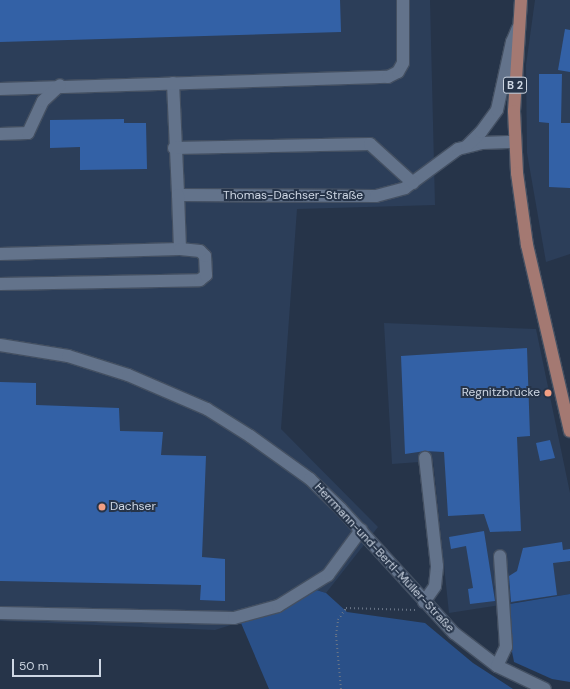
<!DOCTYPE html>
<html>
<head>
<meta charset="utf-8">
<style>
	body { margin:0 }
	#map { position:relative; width:570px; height:689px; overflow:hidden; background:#263449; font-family:"DM Sans",sans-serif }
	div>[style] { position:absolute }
	.built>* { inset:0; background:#2c3e59 }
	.green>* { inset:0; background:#2a5088 }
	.building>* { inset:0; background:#3361a6 }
	.path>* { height:2px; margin-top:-1px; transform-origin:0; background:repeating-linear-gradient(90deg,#687486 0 1px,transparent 0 4px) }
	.roads { filter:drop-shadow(1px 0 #445062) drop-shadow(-1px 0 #445062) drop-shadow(0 1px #445062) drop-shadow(0 -1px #445062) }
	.minor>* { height:12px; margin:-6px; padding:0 6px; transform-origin:6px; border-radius:6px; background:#63738b }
	.major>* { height:12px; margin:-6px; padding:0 6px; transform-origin:6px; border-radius:6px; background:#a47972 }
	.dots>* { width:11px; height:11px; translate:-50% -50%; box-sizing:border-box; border:2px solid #263449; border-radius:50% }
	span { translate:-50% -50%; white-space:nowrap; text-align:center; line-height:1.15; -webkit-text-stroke:4px #263449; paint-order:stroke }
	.shield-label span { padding:1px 3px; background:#263449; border:1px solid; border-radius:3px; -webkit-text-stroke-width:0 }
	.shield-label { font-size:11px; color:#ced7e4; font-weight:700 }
	.street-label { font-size:12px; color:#ced7e4 }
	.poi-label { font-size:12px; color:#ced7e4 }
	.right { translate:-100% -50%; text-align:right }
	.left { translate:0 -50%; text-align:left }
	.scale { position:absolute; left:12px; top:659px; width:89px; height:18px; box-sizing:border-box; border:2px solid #ced7e4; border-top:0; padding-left:5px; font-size:12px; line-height:14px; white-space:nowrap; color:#ced7e4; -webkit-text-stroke:3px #263449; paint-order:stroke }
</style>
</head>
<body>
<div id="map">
	<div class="built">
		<div style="clip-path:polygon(0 0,430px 0,435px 205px,297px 209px,281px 429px,378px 527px,326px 593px,313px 589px,284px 608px,215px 630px,0 621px)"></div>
		<div style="clip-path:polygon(535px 0,570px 0,570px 254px,546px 262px,527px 153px,526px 65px)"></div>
		<div style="clip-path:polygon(384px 323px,536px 329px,570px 493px,570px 594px,449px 613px,433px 461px,392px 464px)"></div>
	</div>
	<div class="green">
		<div style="clip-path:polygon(313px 589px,326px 593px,347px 612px,425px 623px,473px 663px,513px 689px,269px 689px,241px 623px,284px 608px)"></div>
		<div style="clip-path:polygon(570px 594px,570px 682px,552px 679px,514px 662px,503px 605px)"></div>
	</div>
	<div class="building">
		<div style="clip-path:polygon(0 0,340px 0,341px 32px,0 42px)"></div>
		<div style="clip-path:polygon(565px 29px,570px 30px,570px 72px,558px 70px)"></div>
		<div style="clip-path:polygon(539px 74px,562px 74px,561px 123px,570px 123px,570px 188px,549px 187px,549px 123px,539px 122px)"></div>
		<div style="clip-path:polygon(124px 119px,124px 123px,146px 123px,147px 169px,80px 170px,80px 147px,50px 148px,50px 120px)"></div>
		<div style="clip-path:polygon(527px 348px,530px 436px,517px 437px,521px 531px,490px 532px,484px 514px,448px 516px,444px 452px,425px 451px,405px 454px,401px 356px)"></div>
		<div style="clip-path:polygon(0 382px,36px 383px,36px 405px,119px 408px,120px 431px,163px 432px,161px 455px,206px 456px,202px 557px,225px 559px,225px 601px,200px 600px,201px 585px,0 581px)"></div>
		<div style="clip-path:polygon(550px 440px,555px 458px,540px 461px,536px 443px)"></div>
		<div style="clip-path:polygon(484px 531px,495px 601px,470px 604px,468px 589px,473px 588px,466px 546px,451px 549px,449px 537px)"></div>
		<div style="clip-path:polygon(562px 542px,563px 550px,570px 549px,570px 561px,553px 563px,557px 595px,511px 602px,509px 576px,517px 571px,523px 548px)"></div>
	</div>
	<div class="path">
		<div style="left:341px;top:689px;width:54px;rotate:-95.3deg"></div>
		<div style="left:336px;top:635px;width:15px;rotate:-82deg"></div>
		<div style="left:338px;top:620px;width:14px;rotate:-56deg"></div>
		<div style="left:346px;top:608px;width:69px;rotate:1.7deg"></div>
	</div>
	<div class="roads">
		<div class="minor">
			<div style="left:173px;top:83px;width:112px;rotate:87.4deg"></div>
			<div style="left:178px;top:195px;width:198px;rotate:0.3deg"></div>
			<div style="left:376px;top:196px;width:30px;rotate:-15deg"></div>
			<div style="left:405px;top:188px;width:66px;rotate:-36.3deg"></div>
			<div style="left:458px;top:149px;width:25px;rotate:-14deg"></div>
			<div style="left:482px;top:143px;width:33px;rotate:-2deg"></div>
			<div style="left:0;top:89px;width:388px;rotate:-1.8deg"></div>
			<div style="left:388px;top:77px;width:11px;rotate:-27deg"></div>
			<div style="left:398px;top:72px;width:10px;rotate:-61deg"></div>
			<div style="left:403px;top:63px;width:63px;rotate:-90deg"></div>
			<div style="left:0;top:134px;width:28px;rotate:-2deg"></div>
			<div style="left:28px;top:133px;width:35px;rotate:-65deg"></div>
			<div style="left:43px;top:101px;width:23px;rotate:-43deg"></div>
			<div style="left:467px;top:146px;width:20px;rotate:-45deg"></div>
			<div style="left:481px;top:132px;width:27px;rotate:-54deg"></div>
			<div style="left:497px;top:110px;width:70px;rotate:-77.6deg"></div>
			<div style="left:512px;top:42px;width:15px;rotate:-67deg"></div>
			<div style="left:174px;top:148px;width:196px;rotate:-1.2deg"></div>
			<div style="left:370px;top:144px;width:58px;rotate:42.2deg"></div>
			<div style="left:0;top:254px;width:180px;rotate:-1.6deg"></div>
			<div style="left:180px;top:249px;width:54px;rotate:-92.1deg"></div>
			<div style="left:0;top:284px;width:200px;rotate:-1.1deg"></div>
			<div style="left:200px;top:280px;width:8px;rotate:-40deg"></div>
			<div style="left:206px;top:275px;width:19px;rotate:-93deg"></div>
			<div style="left:205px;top:256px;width:7px;rotate:-135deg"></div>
			<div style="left:200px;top:251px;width:20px;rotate:-174deg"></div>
			<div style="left:0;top:345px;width:69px;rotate:9.2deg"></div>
			<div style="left:68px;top:356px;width:63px;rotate:17.6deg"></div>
			<div style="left:128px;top:375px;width:86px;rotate:23.3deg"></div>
			<div style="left:207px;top:409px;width:51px;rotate:32.1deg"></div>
			<div style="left:250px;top:436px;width:74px;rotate:35.6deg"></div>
			<div style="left:310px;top:479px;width:43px;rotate:44.1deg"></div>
			<div style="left:341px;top:509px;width:168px;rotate:47.7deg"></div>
			<div style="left:454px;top:633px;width:54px;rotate:37.5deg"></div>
			<div style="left:497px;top:666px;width:53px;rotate:25.6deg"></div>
			<div style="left:424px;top:602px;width:19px;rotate:-55deg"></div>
			<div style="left:435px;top:586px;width:20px;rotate:-84deg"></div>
			<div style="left:437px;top:566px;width:109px;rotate:-96.3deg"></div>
			<div style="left:0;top:613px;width:234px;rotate:1.2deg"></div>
			<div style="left:234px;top:618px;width:46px;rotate:-15.3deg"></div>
			<div style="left:278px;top:606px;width:59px;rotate:-31.8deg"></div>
			<div style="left:328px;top:575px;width:56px;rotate:-53.7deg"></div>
			<div style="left:497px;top:666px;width:21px;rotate:-65deg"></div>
			<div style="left:506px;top:647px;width:91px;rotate:-93.8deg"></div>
		</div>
		<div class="major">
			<div style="left:521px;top:0;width:111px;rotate:93.6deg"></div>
			<div style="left:514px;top:111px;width:62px;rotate:87.2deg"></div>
			<div style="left:517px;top:173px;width:73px;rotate:82.1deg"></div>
			<div style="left:527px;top:245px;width:191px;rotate:77deg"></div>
		</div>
	</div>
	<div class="dots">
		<div style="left:548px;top:393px;background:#f39f83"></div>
		<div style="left:102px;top:507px;background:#f39f83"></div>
	</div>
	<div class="shield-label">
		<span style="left:515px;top:85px">B 2</span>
	</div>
	<div class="street-label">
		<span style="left:293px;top:196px">Thomas-Dachser-Straße</span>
		<span style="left:384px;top:558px;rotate:47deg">Herrmann-und-Bertl-Müller-Straße</span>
	</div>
	<div class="poi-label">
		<span class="right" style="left:540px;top:393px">Regnitzbrücke</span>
		<span class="left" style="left:110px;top:507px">Dachser</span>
	</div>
	<div class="scale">50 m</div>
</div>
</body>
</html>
